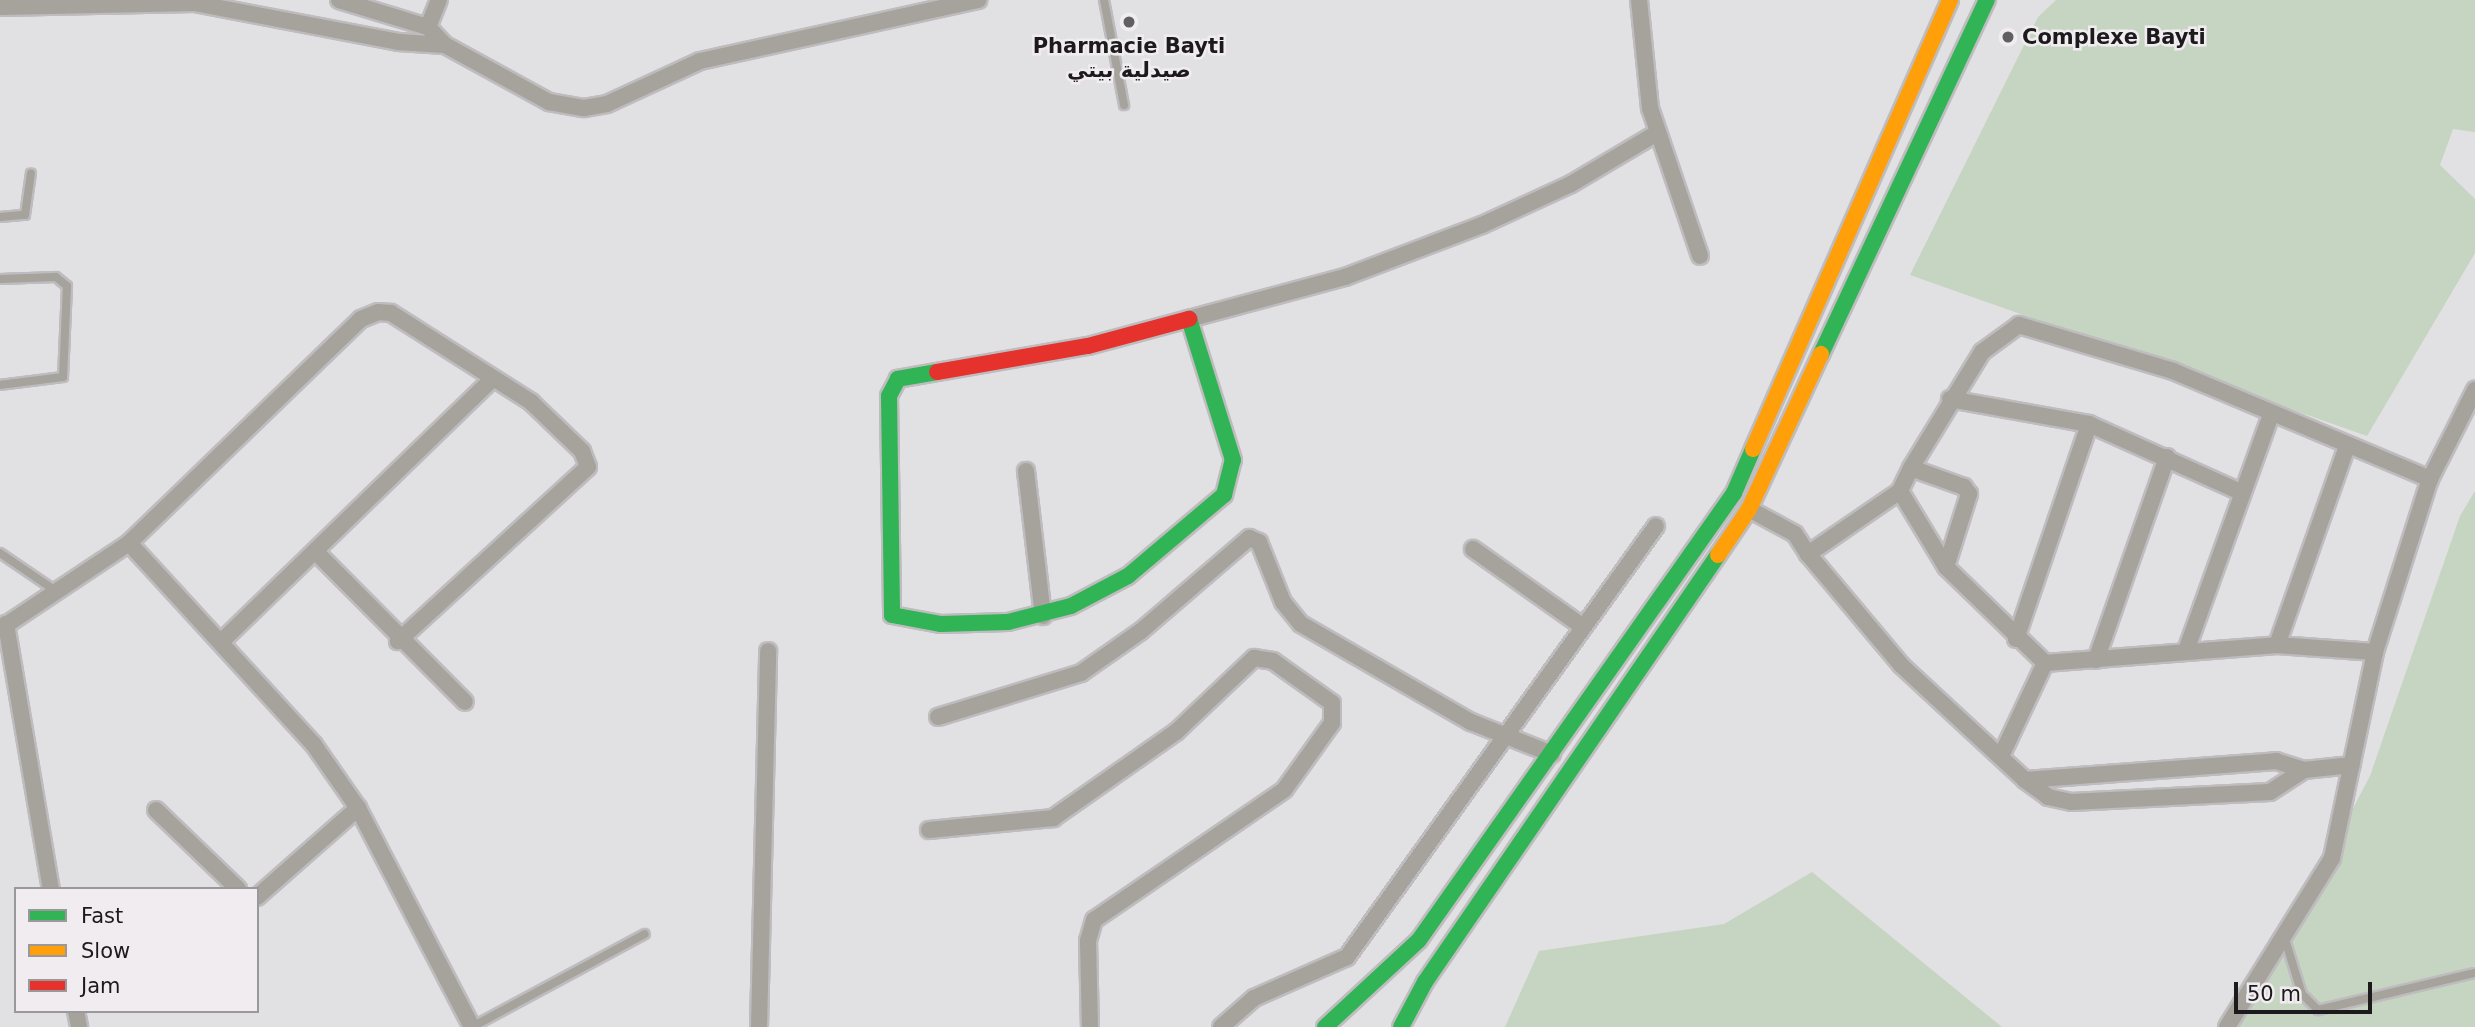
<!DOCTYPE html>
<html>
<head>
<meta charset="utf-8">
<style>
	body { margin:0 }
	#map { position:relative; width:2475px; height:1027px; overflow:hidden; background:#e1e0e2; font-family:"DejaVu Sans","Noto Sans Arabic",sans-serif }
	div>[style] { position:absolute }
	.green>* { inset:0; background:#c6d4c2 }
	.roads { filter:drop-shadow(2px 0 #bebcbe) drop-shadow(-2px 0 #bebcbe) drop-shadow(0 2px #bebcbe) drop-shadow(0 -2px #bebcbe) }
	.lane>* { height:8px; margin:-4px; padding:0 4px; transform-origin:4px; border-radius:4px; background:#a6a29c }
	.street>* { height:16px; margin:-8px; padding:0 8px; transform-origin:8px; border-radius:8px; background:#a6a29c }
	.fast>* { height:16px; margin:-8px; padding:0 8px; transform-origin:8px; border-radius:8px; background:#30b455 }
	.slow>* { height:16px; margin:-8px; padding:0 8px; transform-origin:8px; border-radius:8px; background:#ff9f0a }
	.jam>* { height:16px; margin:-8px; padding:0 8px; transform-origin:8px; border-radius:8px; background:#e5322d }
	.dots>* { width:19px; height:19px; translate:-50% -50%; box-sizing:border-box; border:4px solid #f0ecf0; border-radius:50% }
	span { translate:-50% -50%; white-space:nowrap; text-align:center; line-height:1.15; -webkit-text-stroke:5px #f0ecf0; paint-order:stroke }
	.poi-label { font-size:21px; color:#1c1a1c; font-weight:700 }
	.left { translate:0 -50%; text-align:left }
	.legend { position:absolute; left:14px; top:887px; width:245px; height:126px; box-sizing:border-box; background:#f0ecf0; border:2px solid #9b989b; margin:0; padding:9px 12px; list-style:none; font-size:21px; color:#1c1a1c }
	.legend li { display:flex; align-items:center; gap:14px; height:35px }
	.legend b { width:35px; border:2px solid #9b989b }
	.scale { position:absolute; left:2234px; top:982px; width:138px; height:32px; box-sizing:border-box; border:4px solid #1c1a1c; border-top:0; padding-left:9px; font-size:21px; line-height:24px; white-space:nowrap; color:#1c1a1c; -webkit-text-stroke:5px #f0ecf0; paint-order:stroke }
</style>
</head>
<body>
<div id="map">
	<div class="green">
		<div style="clip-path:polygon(2056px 0,2475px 0,2475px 132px,2453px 129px,2440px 165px,2475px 199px,2475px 253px,2367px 436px,1910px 275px,2038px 17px)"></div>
		<div style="clip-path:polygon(2475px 491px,2475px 1027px,2238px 1027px,2370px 776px,2460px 516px)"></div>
		<div style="clip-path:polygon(1812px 872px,2002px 1027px,1505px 1027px,1539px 951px,1724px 924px)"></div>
	</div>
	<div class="roads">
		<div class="lane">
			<div style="left:1104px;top:0;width:107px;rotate:79.2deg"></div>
			<div style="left:0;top:217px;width:25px;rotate:-5deg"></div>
			<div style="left:25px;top:215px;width:42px;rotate:-81.9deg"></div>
			<div style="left:0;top:279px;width:56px;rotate:-2deg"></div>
			<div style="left:56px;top:277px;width:14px;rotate:39deg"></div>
			<div style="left:67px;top:286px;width:91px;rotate:92.5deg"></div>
			<div style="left:63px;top:377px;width:64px;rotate:172.8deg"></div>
			<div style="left:0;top:553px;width:68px;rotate:34.2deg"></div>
			<div style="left:2284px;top:936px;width:61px;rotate:72.8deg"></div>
			<div style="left:2302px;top:994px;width:23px;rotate:45deg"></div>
			<div style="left:2318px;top:1010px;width:161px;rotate:-13.3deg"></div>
			<div style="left:472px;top:1027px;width:196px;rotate:-28.3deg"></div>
		</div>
		<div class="street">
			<div style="left:339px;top:0;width:93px;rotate:16.9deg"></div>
			<div style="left:428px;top:27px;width:25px;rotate:47deg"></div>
			<div style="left:445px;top:45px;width:119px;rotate:28.7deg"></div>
			<div style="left:549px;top:102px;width:36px;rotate:10deg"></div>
			<div style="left:584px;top:108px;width:23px;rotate:-10deg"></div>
			<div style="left:607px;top:104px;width:102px;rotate:-24.8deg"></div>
			<div style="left:700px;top:61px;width:285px;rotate:-12.4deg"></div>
			<div style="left:1639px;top:0;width:109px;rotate:84.2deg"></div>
			<div style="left:1650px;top:108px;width:156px;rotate:71.3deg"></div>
			<div style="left:0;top:7px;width:194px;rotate:-1.2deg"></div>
			<div style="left:194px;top:3px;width:208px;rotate:10.8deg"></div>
			<div style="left:398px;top:42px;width:47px;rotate:3.7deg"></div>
			<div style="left:428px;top:27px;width:29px;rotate:-68deg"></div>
			<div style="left:1189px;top:319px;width:162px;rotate:-15.1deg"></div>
			<div style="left:1345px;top:277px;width:147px;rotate:-20.8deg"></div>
			<div style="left:1482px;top:225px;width:98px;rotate:-24.7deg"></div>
			<div style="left:1571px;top:184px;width:100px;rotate:-30.7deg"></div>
			<div style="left:1950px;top:399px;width:141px;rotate:10.2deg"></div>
			<div style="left:2089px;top:424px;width:166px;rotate:24.2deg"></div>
			<div style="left:1911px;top:468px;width:25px;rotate:116deg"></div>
			<div style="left:1900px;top:491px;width:89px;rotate:58.8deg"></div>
			<div style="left:1946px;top:567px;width:138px;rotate:44.1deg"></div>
			<div style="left:2045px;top:663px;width:233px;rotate:-4.4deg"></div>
			<div style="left:2277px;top:645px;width:98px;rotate:4.1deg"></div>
			<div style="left:1026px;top:471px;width:146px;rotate:83.3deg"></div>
			<div style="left:1900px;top:491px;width:112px;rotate:145.6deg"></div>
			<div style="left:1808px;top:554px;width:145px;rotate:50deg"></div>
			<div style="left:1901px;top:665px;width:169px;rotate:42.8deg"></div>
			<div style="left:2025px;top:780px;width:252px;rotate:-4.3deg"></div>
			<div style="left:2276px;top:761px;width:29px;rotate:18deg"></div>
			<div style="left:2304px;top:770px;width:48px;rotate:-5.9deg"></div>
			<div style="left:1749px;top:509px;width:52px;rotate:28.5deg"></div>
			<div style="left:1795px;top:534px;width:24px;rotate:57deg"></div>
			<div style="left:129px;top:543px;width:274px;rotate:47.5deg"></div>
			<div style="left:314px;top:745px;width:77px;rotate:55.1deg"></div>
			<div style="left:358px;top:808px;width:247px;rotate:62.5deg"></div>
			<div style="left:1473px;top:549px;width:135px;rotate:35.3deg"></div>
			<div style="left:316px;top:552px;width:211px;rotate:45.2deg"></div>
			<div style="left:1946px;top:567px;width:77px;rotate:-72.5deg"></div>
			<div style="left:1969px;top:494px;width:9px;rotate:-126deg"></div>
			<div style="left:1964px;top:487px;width:56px;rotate:-160.3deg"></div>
			<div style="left:1911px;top:468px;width:136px;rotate:-58.5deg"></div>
			<div style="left:1982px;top:352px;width:46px;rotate:-36.1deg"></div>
			<div style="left:2019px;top:325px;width:161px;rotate:16.6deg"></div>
			<div style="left:2173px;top:371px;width:279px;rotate:22.8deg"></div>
			<div style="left:6px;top:624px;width:269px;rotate:80.4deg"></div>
			<div style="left:0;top:629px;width:155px;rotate:-33.7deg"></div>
			<div style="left:129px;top:543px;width:322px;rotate:-44deg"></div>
			<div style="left:361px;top:319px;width:18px;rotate:-22deg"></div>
			<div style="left:378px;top:312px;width:13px;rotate:4deg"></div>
			<div style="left:391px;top:313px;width:166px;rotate:32.4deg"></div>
			<div style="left:531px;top:402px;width:71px;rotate:43.9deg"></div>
			<div style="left:582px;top:451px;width:17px;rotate:69deg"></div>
			<div style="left:588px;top:467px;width:258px;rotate:137.5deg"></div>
			<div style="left:2016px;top:639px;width:227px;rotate:-71.2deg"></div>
			<div style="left:222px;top:641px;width:375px;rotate:-44.1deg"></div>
			<div style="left:2277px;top:645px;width:208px;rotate:-70.6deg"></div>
			<div style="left:2187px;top:648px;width:245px;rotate:-70.2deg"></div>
			<div style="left:2096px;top:660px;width:215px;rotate:-70.7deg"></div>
			<div style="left:938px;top:717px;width:150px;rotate:-17.1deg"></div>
			<div style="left:1081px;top:673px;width:73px;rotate:-35deg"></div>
			<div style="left:1141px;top:631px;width:143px;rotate:-40.7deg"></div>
			<div style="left:1249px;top:538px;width:11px;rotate:22deg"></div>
			<div style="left:1259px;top:542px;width:65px;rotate:68.2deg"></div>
			<div style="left:1283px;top:602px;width:28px;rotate:51deg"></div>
			<div style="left:1301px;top:624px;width:196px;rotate:30deg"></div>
			<div style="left:1471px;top:722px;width:87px;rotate:21.6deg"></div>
			<div style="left:2001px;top:756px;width:103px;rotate:-64.7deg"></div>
			<div style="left:2025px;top:780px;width:29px;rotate:36deg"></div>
			<div style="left:2048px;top:797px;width:24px;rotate:12deg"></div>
			<div style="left:2071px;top:802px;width:199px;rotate:-2.9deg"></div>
			<div style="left:2270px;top:792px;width:40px;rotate:-32.9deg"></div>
			<div style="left:156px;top:810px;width:114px;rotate:43.9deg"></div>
			<div style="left:929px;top:830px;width:125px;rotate:-5.5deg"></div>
			<div style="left:1053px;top:818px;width:150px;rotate:-35deg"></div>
			<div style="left:1176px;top:732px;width:108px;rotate:-43.5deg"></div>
			<div style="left:1254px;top:658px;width:19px;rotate:9deg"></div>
			<div style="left:1273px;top:661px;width:72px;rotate:35.4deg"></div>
			<div style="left:1332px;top:703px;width:20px;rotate:90deg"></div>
			<div style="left:1332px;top:723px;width:82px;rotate:125.6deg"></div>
			<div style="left:1284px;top:790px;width:230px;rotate:145.6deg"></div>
			<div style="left:1094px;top:920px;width:22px;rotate:106deg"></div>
			<div style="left:1088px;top:941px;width:86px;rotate:88.7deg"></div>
			<div style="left:257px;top:897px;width:135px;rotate:-41.4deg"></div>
			<div style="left:76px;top:1011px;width:16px;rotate:79deg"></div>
			<div style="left:759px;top:1027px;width:376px;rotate:-88.6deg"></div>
			<div style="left:1221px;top:1027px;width:44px;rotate:-41.3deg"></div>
			<div style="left:1254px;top:998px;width:102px;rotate:-23.8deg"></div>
			<div style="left:1347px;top:957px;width:530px;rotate:-54.36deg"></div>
			<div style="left:2227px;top:1027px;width:199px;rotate:-58.1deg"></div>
			<div style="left:2332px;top:858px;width:210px;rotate:-78.2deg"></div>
			<div style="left:2375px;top:652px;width:182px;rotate:-72.4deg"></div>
			<div style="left:2430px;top:479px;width:100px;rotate:-63.2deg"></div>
		</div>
		<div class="fast">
			<div style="left:1821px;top:354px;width:391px;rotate:-64.9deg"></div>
			<div style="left:937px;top:372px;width:40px;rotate:170deg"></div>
			<div style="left:898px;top:379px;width:19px;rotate:118deg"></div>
			<div style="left:889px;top:396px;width:219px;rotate:89.2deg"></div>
			<div style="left:892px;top:615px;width:50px;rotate:10.4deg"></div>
			<div style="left:941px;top:624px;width:67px;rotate:-1.7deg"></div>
			<div style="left:1008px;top:622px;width:65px;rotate:-14.3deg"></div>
			<div style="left:1071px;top:606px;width:64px;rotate:-27.8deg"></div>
			<div style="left:1128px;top:576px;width:126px;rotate:-40.2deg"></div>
			<div style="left:1224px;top:495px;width:36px;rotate:-76deg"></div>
			<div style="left:1233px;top:460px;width:148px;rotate:-107.3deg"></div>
			<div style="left:1325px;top:1027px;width:128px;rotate:-42.8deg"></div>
			<div style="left:1419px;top:940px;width:547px;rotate:-54.83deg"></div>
			<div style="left:1734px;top:493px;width:48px;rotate:-66.6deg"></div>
			<div style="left:1401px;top:1027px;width:51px;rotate:-61.9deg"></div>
			<div style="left:1425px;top:982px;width:518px;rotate:-55.54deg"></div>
		</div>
		<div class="slow">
			<div style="left:1753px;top:449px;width:490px;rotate:-66.3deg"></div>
			<div style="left:1718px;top:555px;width:55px;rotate:-56deg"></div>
			<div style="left:1749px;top:509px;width:171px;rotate:-65.1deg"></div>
		</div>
		<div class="jam">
			<div style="left:937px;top:372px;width:153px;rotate:-9.8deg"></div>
			<div style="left:1088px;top:346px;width:105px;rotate:-15deg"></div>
		</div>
	</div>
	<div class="dots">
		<div style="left:1129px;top:22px;background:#615f61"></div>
		<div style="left:2008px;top:37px;background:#615f61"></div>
	</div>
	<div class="poi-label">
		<span class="left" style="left:2022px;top:37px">Complexe Bayti</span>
		<span style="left:1129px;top:58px">Pharmacie Bayti<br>صيدلية بيتي</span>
	</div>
	<ul class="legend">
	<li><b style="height:9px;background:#30b455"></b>Fast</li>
	<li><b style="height:9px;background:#ff9f0a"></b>Slow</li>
	<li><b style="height:9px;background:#e5322d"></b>Jam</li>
	</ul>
	<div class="scale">50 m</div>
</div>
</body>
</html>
